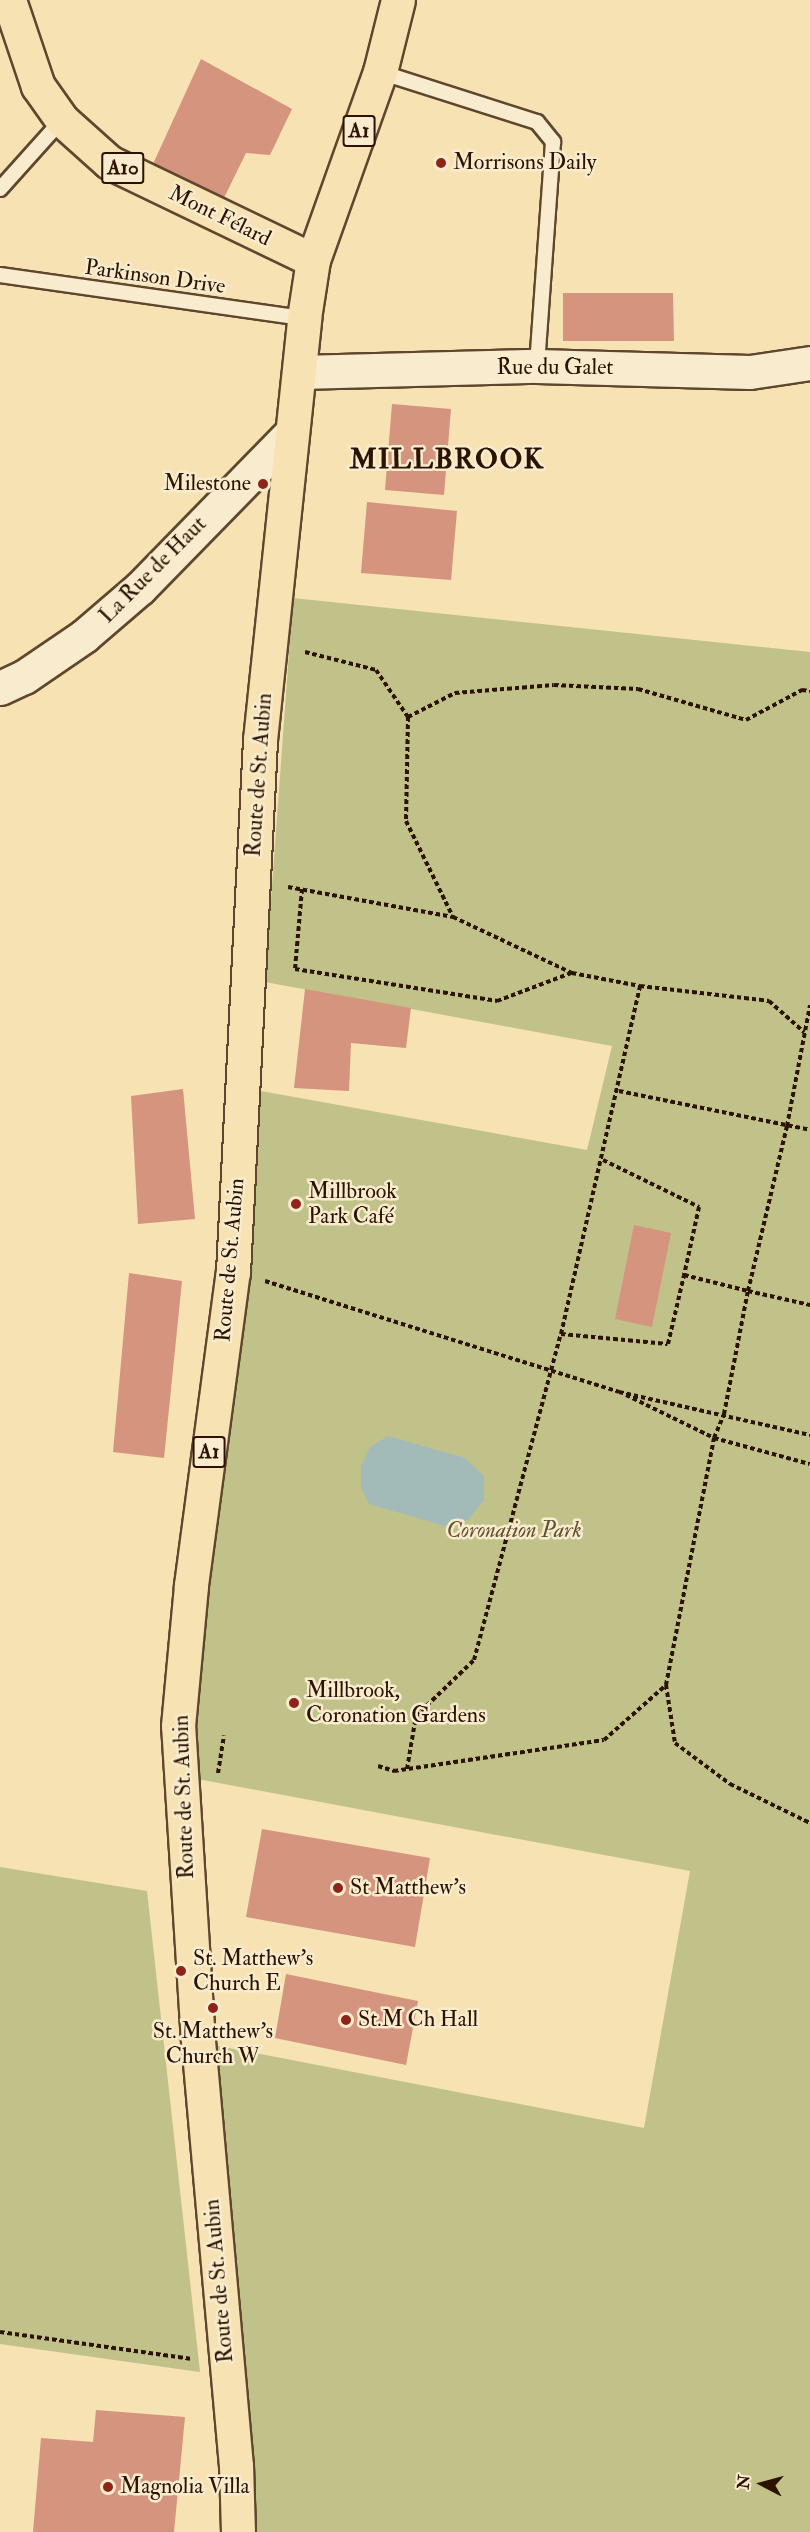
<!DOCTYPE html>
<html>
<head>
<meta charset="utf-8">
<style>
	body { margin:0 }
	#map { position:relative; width:810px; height:2532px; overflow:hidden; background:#f6e2b3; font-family:"IM FELL Double Pica",serif }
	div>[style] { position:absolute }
	.green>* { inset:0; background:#c1c289 }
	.water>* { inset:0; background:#a2bbb8 }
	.building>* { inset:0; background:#d4947e }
	.path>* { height:4px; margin-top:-2px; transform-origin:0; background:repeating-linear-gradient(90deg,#2c1301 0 4.5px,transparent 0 7.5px) }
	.roads { filter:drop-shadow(2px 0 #5e472e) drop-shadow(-2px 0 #5e472e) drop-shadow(0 2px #5e472e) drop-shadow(0 -2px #5e472e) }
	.lane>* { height:14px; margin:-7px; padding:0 7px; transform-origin:7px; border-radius:7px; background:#f9ecce }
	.secondary>* { height:33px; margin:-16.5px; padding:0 16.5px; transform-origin:16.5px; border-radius:16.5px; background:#f9ecce }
	.primary>* { height:33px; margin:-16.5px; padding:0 16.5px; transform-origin:16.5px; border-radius:16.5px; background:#f6e2b3 }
	.dots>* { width:16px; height:16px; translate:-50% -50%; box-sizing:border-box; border:3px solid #f9ecce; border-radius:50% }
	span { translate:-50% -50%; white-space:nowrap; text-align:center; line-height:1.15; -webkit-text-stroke:5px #f9ecce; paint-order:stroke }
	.shield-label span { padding:2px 4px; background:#f9ecce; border:2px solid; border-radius:4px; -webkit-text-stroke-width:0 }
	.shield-label { font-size:21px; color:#2c1301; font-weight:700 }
	.poi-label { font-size:22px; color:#2c1301 }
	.left { translate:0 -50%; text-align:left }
	.right { translate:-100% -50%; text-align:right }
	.street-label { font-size:22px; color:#2c1301 }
	.park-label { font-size:22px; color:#605031; font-style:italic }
	.district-label { font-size:28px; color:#2c1301; font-weight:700; letter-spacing:1.5px }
	.north { position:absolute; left:732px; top:2454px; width:60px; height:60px; -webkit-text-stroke:4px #f9ecce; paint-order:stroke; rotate:276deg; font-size:16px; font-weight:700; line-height:24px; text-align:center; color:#2c1301 }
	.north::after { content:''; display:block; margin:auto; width:21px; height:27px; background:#2c1301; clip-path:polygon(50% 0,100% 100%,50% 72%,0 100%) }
</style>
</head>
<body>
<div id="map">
	<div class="green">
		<div style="clip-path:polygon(293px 598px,810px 652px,810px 2532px,238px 2532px,198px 2042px,644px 2128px,690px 1871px,192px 1778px,207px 1589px,248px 1276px,261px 1091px,587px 1150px,612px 1046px,265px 982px)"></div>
		<div style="clip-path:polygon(0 1867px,147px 1891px,200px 2372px,0 2344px)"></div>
	</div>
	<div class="water">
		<div style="clip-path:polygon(388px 1436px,465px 1458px,484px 1476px,484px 1500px,468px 1520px,445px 1526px,369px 1504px,361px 1488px,361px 1466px,370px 1447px)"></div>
	</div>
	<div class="building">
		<div style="clip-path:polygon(201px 59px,292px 109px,270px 155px,246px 153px,222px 202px,153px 164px)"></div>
		<div style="clip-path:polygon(563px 293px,673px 293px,674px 341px,563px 341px)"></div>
		<div style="clip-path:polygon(392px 404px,451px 409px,444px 495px,385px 490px)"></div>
		<div style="clip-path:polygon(367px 502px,457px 511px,451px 580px,361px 573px)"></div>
		<div style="clip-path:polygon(305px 989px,411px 1008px,406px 1048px,351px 1043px,349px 1091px,294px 1088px)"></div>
		<div style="clip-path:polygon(183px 1089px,195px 1219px,138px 1224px,131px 1096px)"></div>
		<div style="clip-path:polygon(634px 1225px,671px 1233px,652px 1327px,615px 1319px)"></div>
		<div style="clip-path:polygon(129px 1273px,182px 1281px,164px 1458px,113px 1452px)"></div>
		<div style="clip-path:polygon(262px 1829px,430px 1858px,415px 1947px,246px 1917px)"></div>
		<div style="clip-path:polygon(286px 1974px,418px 2001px,406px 2065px,275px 2038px)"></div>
		<div style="clip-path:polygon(96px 2410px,185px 2417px,174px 2532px,33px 2532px,41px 2438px,93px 2442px)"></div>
	</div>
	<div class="path">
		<div style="left:305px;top:652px;width:73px;rotate:14.2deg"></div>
		<div style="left:376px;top:670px;width:57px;rotate:55.8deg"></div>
		<div style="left:408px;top:717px;width:104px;rotate:91.1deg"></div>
		<div style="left:406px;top:821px;width:107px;rotate:63.9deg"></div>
		<div style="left:408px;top:717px;width:53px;rotate:-27.1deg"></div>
		<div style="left:455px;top:693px;width:99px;rotate:-4.6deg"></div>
		<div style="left:554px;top:685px;width:84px;rotate:2.7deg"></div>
		<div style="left:638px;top:689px;width:112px;rotate:16deg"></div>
		<div style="left:746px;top:720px;width:64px;rotate:-28.2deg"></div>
		<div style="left:802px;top:690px;width:8px;rotate:7deg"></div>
		<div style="left:288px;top:887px;width:168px;rotate:10.3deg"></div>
		<div style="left:453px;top:917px;width:132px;rotate:25.2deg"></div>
		<div style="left:572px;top:973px;width:69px;rotate:10.8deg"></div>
		<div style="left:640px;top:986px;width:130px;rotate:6.6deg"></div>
		<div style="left:769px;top:1001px;width:47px;rotate:41.5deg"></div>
		<div style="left:302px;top:889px;width:80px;rotate:95deg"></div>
		<div style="left:295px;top:969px;width:205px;rotate:9deg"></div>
		<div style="left:497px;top:1001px;width:79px;rotate:-20.7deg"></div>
		<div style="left:619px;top:1091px;width:195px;rotate:11.5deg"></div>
		<div style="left:603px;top:1160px;width:107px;rotate:26.1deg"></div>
		<div style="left:699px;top:1207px;width:70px;rotate:102.4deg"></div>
		<div style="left:684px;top:1275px;width:66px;rotate:14deg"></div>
		<div style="left:748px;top:1291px;width:170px;rotate:-76.7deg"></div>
		<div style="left:787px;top:1126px;width:123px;rotate:-79.2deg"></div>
		<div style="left:265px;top:1281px;width:371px;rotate:17.4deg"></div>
		<div style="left:619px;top:1392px;width:196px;rotate:12.7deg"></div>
		<div style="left:561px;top:1334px;width:107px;rotate:5.3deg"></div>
		<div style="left:668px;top:1344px;width:71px;rotate:-76.9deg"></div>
		<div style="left:626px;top:1395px;width:98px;rotate:26deg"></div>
		<div style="left:714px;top:1438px;width:99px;rotate:15.2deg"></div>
		<div style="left:666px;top:1685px;width:59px;rotate:81.2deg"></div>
		<div style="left:675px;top:1743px;width:69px;rotate:36.7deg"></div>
		<div style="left:730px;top:1784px;width:89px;rotate:26deg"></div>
		<div style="left:378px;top:1766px;width:17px;rotate:17deg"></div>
		<div style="left:394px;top:1771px;width:212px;rotate:-8.4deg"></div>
		<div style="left:604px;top:1740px;width:83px;rotate:-41.6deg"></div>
		<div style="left:666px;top:1685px;width:252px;rotate:-79deg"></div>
		<div style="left:714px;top:1438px;width:26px;rotate:-67deg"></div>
		<div style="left:724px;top:1414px;width:125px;rotate:-79deg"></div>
		<div style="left:748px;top:1291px;width:64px;rotate:12.7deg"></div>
		<div style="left:407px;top:1769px;width:54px;rotate:-80.4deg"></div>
		<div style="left:416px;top:1716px;width:81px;rotate:-44deg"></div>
		<div style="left:474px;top:1660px;width:337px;rotate:-75.1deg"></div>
		<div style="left:561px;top:1334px;width:357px;rotate:-77.2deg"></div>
		<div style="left:218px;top:1773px;width:38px;rotate:-81deg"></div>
		<div style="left:0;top:2332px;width:194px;rotate:8deg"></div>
	</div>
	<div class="roads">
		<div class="lane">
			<div style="left:380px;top:72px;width:165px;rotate:17.7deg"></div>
			<div style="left:537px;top:122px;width:26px;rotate:51deg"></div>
			<div style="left:553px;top:142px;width:225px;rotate:94.1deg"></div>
			<div style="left:0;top:189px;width:93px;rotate:-48.1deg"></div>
			<div style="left:0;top:275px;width:307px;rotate:8.1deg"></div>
		</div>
		<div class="secondary">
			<div style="left:300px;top:372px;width:237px;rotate:-1.5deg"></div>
			<div style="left:537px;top:366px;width:213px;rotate:1.6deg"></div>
			<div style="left:750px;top:372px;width:61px;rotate:-8.5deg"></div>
			<div style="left:0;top:688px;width:26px;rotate:-25deg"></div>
			<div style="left:24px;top:677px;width:73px;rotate:-34.3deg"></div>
			<div style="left:84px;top:636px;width:74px;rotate:-40.6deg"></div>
			<div style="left:140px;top:588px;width:216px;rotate:-45.7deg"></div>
		</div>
		<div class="primary">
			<div style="left:9px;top:0;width:91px;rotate:71.4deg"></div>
			<div style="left:38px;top:86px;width:42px;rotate:54.8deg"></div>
			<div style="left:62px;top:120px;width:63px;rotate:41.8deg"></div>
			<div style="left:109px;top:162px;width:226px;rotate:25.7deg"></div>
			<div style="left:238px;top:2532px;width:66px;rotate:-91.7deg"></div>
			<div style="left:236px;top:2466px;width:426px;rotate:-95.1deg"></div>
			<div style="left:198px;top:2042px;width:317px;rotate:-93.6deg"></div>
			<div style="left:178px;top:1726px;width:142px;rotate:-84.7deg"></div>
			<div style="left:191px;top:1585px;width:316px;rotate:-82.4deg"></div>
			<div style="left:233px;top:1272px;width:533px;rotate:-87.09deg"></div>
			<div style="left:260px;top:740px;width:424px;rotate:-84deg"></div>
			<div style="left:304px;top:318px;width:59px;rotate:-81.2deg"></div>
			<div style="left:313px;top:260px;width:200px;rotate:-70.4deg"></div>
			<div style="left:380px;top:72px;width:74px;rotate:-76deg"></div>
		</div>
	</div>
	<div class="dots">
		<div style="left:441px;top:163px;background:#8f2418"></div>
		<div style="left:263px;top:484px;background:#8f2418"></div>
		<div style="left:296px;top:1204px;background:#8f2418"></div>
		<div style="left:294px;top:1703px;background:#8f2418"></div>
		<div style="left:338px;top:1888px;background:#8f2418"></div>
		<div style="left:181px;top:1971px;background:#8f2418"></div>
		<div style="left:213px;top:2008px;background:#8f2418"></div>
		<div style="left:346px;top:2020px;background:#8f2418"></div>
		<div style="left:108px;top:2487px;background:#8f2418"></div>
	</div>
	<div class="shield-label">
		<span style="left:359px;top:131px">A1</span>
		<span style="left:123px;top:168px">A10</span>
		<span style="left:209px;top:1452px">A1</span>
	</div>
	<div class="poi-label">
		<span class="left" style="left:453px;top:163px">Morrisons Daily</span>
		<span class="right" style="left:251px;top:484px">Milestone</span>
		<span class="left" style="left:308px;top:1204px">Millbrook<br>Park Café</span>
		<span class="left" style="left:306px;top:1703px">Millbrook,<br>Coronation Gardens</span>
		<span class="left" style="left:350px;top:1888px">St Matthew's</span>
		<span class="left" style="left:193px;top:1971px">St. Matthew's<br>Church E</span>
		<span class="left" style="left:358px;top:2020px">St.M Ch Hall</span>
		<span style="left:213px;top:2044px">St. Matthew's<br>Church W</span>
		<span class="left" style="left:120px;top:2487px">Magnolia Villa</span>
	</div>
	<div class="street-label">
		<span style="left:220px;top:216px;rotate:26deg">Mont Félard</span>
		<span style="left:155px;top:277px;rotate:8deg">Parkinson Drive</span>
		<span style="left:555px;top:368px">Rue du Galet</span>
		<span style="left:153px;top:570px;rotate:-45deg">La Rue de Haut</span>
		<span style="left:259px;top:775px;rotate:-86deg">Route de St. Aubin</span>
		<span style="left:230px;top:1260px;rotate:-85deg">Route de St. Aubin</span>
		<span style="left:184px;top:1797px;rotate:-92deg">Route de St. Aubin</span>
		<span style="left:219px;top:2281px;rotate:-95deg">Route de St. Aubin</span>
	</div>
	<div class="park-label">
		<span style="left:514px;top:1531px">Coronation Park</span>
	</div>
	<div class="district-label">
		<span style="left:447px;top:460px">MILLBROOK</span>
	</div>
	<div class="north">N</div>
</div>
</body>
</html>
